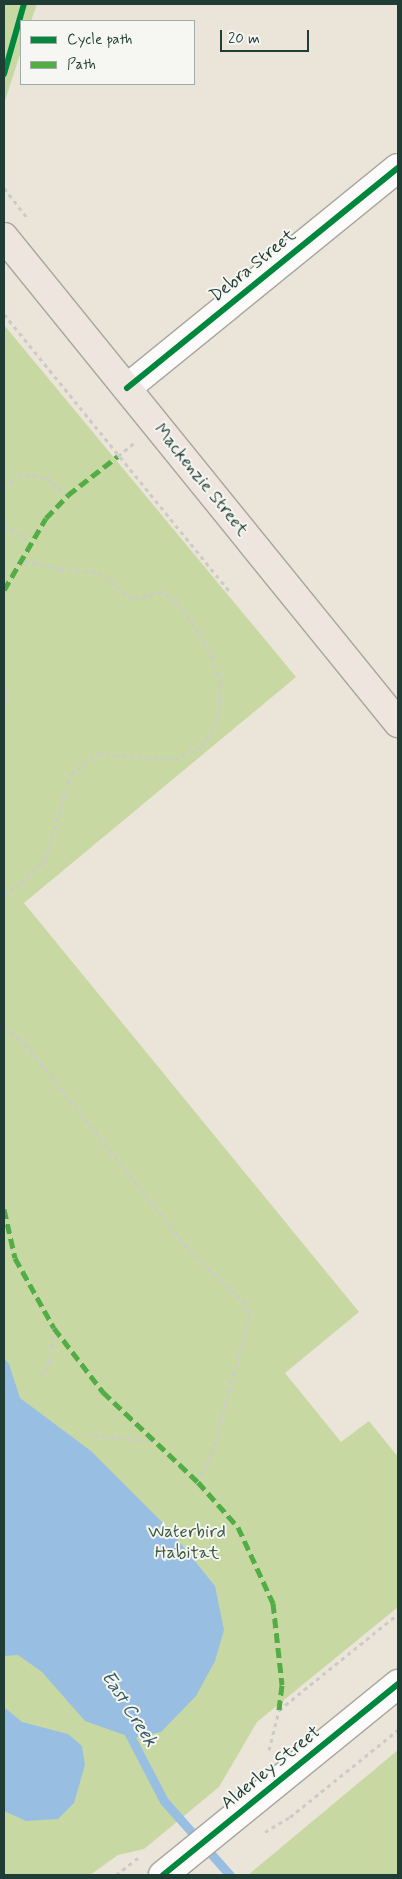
<!DOCTYPE html>
<html>
<head>
<meta charset="utf-8">
<style>
	body { margin:0 }
	#map { position:relative; width:402px; height:1879px; overflow:hidden; background:#ebe4d8; font-family:Mynerve,sans-serif }
	div>[style] { position:absolute }
	.green>* { inset:0; background:#c8d8a3 }
	.water>* { inset:0; background:#98bfe2 }
	.stream>* { height:9px; margin:-4.5px; padding:0 4.5px; transform-origin:4.5px; border-radius:4.5px; background:#98bfe2 }
	.path>* { height:3px; margin-top:-1.5px; transform-origin:0; background:repeating-linear-gradient(90deg,#cbcbc8 0 4px,transparent 0 8px) }
	.roads { filter:drop-shadow(1px 0 #a6a69e) drop-shadow(-1px 0 #a6a69e) drop-shadow(0 1px #a6a69e) drop-shadow(0 -1px #a6a69e) }
	.minor>* { height:28px; margin:-14px; padding:0 14px; transform-origin:14px; border-radius:14px; background:#fcfbf9 }
	.major>* { height:28px; margin:-14px; padding:0 14px; transform-origin:14px; border-radius:14px; background:#eee6de }
	.quiet>* { height:5px; margin-top:-2.5px; transform-origin:0; background:repeating-linear-gradient(90deg,#52ad45 0 10px,transparent 0 15px) }
	.cycleway>* { height:6px; margin:-3px; padding:0 3px; transform-origin:3px; border-radius:3px; background:#00873e }
	span { translate:-50% -50%; white-space:nowrap; text-align:center; line-height:1.15; -webkit-text-stroke:4px #f6f6f2; paint-order:stroke }
	.street-label { font-size:18px; color:#1f3d34 }
	.park-label { font-size:18px; color:#3b5a41 }
	.water-label { font-size:19px; color:#345a60; font-style:italic }
	.frame { position:absolute; inset:0; border:5px solid #1f3d34; pointer-events:none }
	.legend { position:absolute; left:20px; top:20px; width:175px; height:65px; box-sizing:border-box; background:#f6f6f2; border:1px solid #a0aca6; margin:0; padding:6px 9px; list-style:none; font-size:15px; color:#1f3d34 }
	.legend li { display:flex; align-items:center; gap:10px; height:25px }
	.legend b { width:25px; border:1px solid #a0aca6 }
	.scale { position:absolute; left:220px; top:30px; width:89px; height:22px; box-sizing:border-box; border:2px solid #1f3d34; border-top:0; padding-left:6px; font-size:15px; line-height:18px; white-space:nowrap; color:#1f3d34; -webkit-text-stroke:4px #f6f6f2; paint-order:stroke }
</style>
</head>
<body>
<div id="map">
	<div class="green">
		<div style="clip-path:polygon(4px 4px,37px 4px,31px 21px,21px 21px,21px 51px,4px 104px)"></div>
		<div style="clip-path:polygon(4px 325px,296px 677px,24px 903px,359px 1312px,285px 1373px,341px 1442px,369px 1421px,398px 1457px,398px 1607px,257px 1722px,219px 1787px,144px 1849px,118px 1855px,90px 1875px,4px 1875px)"></div>
		<div style="clip-path:polygon(398px 1750px,398px 1875px,247px 1875px,248px 1875px)"></div>
	</div>
	<div class="water">
		<div style="clip-path:polygon(4px 1358px,9px 1364px,20px 1398px,91px 1451px,168px 1528px,215px 1586px,224px 1630px,215px 1661px,196px 1696px,161px 1732px,133px 1738px,85px 1721px,42px 1672px,18px 1655px,4px 1656px)"></div>
		<div style="clip-path:polygon(4px 1707px,22px 1722px,68px 1734px,82px 1746px,85px 1765px,74px 1803px,58px 1819px,26px 1821px,4px 1811px)"></div>
	</div>
	<div class="stream">
		<div style="left:127px;top:1730px;width:80px;rotate:62.5deg"></div>
		<div style="left:164px;top:1801px;width:99px;rotate:48.3deg"></div>
	</div>
	<div class="path">
		<div style="left:4px;top:188px;width:37px;rotate:52deg"></div>
		<div style="left:4px;top:314px;width:357px;rotate:50.9deg"></div>
		<div style="left:118px;top:456px;width:22px;rotate:-39deg"></div>
		<div style="left:4px;top:487px;width:16px;rotate:-38deg"></div>
		<div style="left:17px;top:477px;width:15px;rotate:-8deg"></div>
		<div style="left:32px;top:475px;width:14px;rotate:12deg"></div>
		<div style="left:46px;top:478px;width:28px;rotate:38deg"></div>
		<div style="left:4px;top:524px;width:33px;rotate:35deg"></div>
		<div style="left:4px;top:686px;width:8px;rotate:60deg"></div>
		<div style="left:8px;top:693px;width:15px;rotate:106deg"></div>
		<div style="left:4px;top:895px;width:22px;rotate:-34deg"></div>
		<div style="left:22px;top:883px;width:33px;rotate:-45deg"></div>
		<div style="left:45px;top:860px;width:90px;rotate:-73.2deg"></div>
		<div style="left:71px;top:774px;width:33px;rotate:-38deg"></div>
		<div style="left:97px;top:754px;width:78px;rotate:3.7deg"></div>
		<div style="left:175px;top:759px;width:30px;rotate:-26deg"></div>
		<div style="left:202px;top:746px;width:31px;rotate:-58deg"></div>
		<div style="left:218px;top:720px;width:37px;rotate:-85deg"></div>
		<div style="left:221px;top:683px;width:26px;rotate:-108deg"></div>
		<div style="left:213px;top:658px;width:30px;rotate:-120deg"></div>
		<div style="left:198px;top:632px;width:38px;rotate:-125deg"></div>
		<div style="left:176px;top:601px;width:17px;rotate:-147deg"></div>
		<div style="left:162px;top:592px;width:31px;rotate:167deg"></div>
		<div style="left:132px;top:599px;width:30px;rotate:-139deg"></div>
		<div style="left:109px;top:579px;width:15px;rotate:-152deg"></div>
		<div style="left:96px;top:572px;width:37px;rotate:-175deg"></div>
		<div style="left:59px;top:569px;width:38px;rotate:-166deg"></div>
		<div style="left:4px;top:1027px;width:27px;rotate:39deg"></div>
		<div style="left:25px;top:1044px;width:265px;rotate:51.4deg"></div>
		<div style="left:190px;top:1251px;width:71px;rotate:43.3deg"></div>
		<div style="left:242px;top:1300px;width:19px;rotate:69deg"></div>
		<div style="left:249px;top:1318px;width:137px;rotate:105.3deg"></div>
		<div style="left:213px;top:1450px;width:35px;rotate:115deg"></div>
		<div style="left:42px;top:1376px;width:15px;rotate:-62deg"></div>
		<div style="left:49px;top:1363px;width:35px;rotate:-82deg"></div>
		<div style="left:87px;top:1434px;width:50px;rotate:6.8deg"></div>
		<div style="left:137px;top:1440px;width:17px;rotate:-3deg"></div>
		<div style="left:269px;top:1750px;width:41px;rotate:-76deg"></div>
		<div style="left:279px;top:1710px;width:153px;rotate:-38.9deg"></div>
		<div style="left:265px;top:1832px;width:29px;rotate:-31deg"></div>
		<div style="left:290px;top:1817px;width:139px;rotate:-38.9deg"></div>
		<div style="left:116px;top:1875px;width:29px;rotate:-38deg"></div>
	</div>
	<div class="roads">
		<div class="minor">
			<div style="left:127px;top:388px;width:349px;rotate:-39.1deg"></div>
			<div style="left:163px;top:1875px;width:303px;rotate:-39.1deg"></div>
		</div>
		<div class="major">
			<div style="left:4px;top:237px;width:626px;rotate:50.97deg"></div>
		</div>
	</div>
	<div class="quiet">
		<div style="left:4px;top:590px;width:83px;rotate:-59.7deg"></div>
		<div style="left:46px;top:518px;width:32px;rotate:-46deg"></div>
		<div style="left:68px;top:495px;width:63px;rotate:-38deg"></div>
		<div style="left:4px;top:1209px;width:50px;rotate:77.3deg"></div>
		<div style="left:15px;top:1258px;width:80px;rotate:60.9deg"></div>
		<div style="left:54px;top:1328px;width:81px;rotate:52.6deg"></div>
		<div style="left:103px;top:1392px;width:131px;rotate:43.5deg"></div>
		<div style="left:198px;top:1482px;width:60px;rotate:48.4deg"></div>
		<div style="left:238px;top:1527px;width:84px;rotate:65.3deg"></div>
		<div style="left:273px;top:1603px;width:82px;rotate:83.7deg"></div>
		<div style="left:282px;top:1685px;width:25px;rotate:97deg"></div>
	</div>
	<div class="cycleway">
		<div style="left:4px;top:74px;width:73px;rotate:-74.1deg"></div>
		<div style="left:127px;top:388px;width:349px;rotate:-39.1deg"></div>
		<div style="left:163px;top:1875px;width:303px;rotate:-39.1deg"></div>
	</div>
	<div class="street-label">
		<span style="left:253px;top:266px;rotate:-39deg">Debra Street</span>
		<span style="left:201px;top:480px;rotate:51deg">Mackenzie Street</span>
		<span style="left:271px;top:1768px;rotate:-39deg">Alderley Street</span>
	</div>
	<div class="park-label">
		<span style="left:187px;top:1543px">Waterbird<br>Habitat</span>
	</div>
	<div class="water-label">
		<span style="left:129px;top:1709px;rotate:57deg">East Creek</span>
	</div>
	<div class="frame"></div>
	<ul class="legend">
	<li><b style="height:6px;background:#00873e"></b>Cycle path</li>
	<li><b style="height:6px;background:#52ad45"></b>Path</li>
	</ul>
	<div class="scale">20 m</div>
</div>
</body>
</html>
